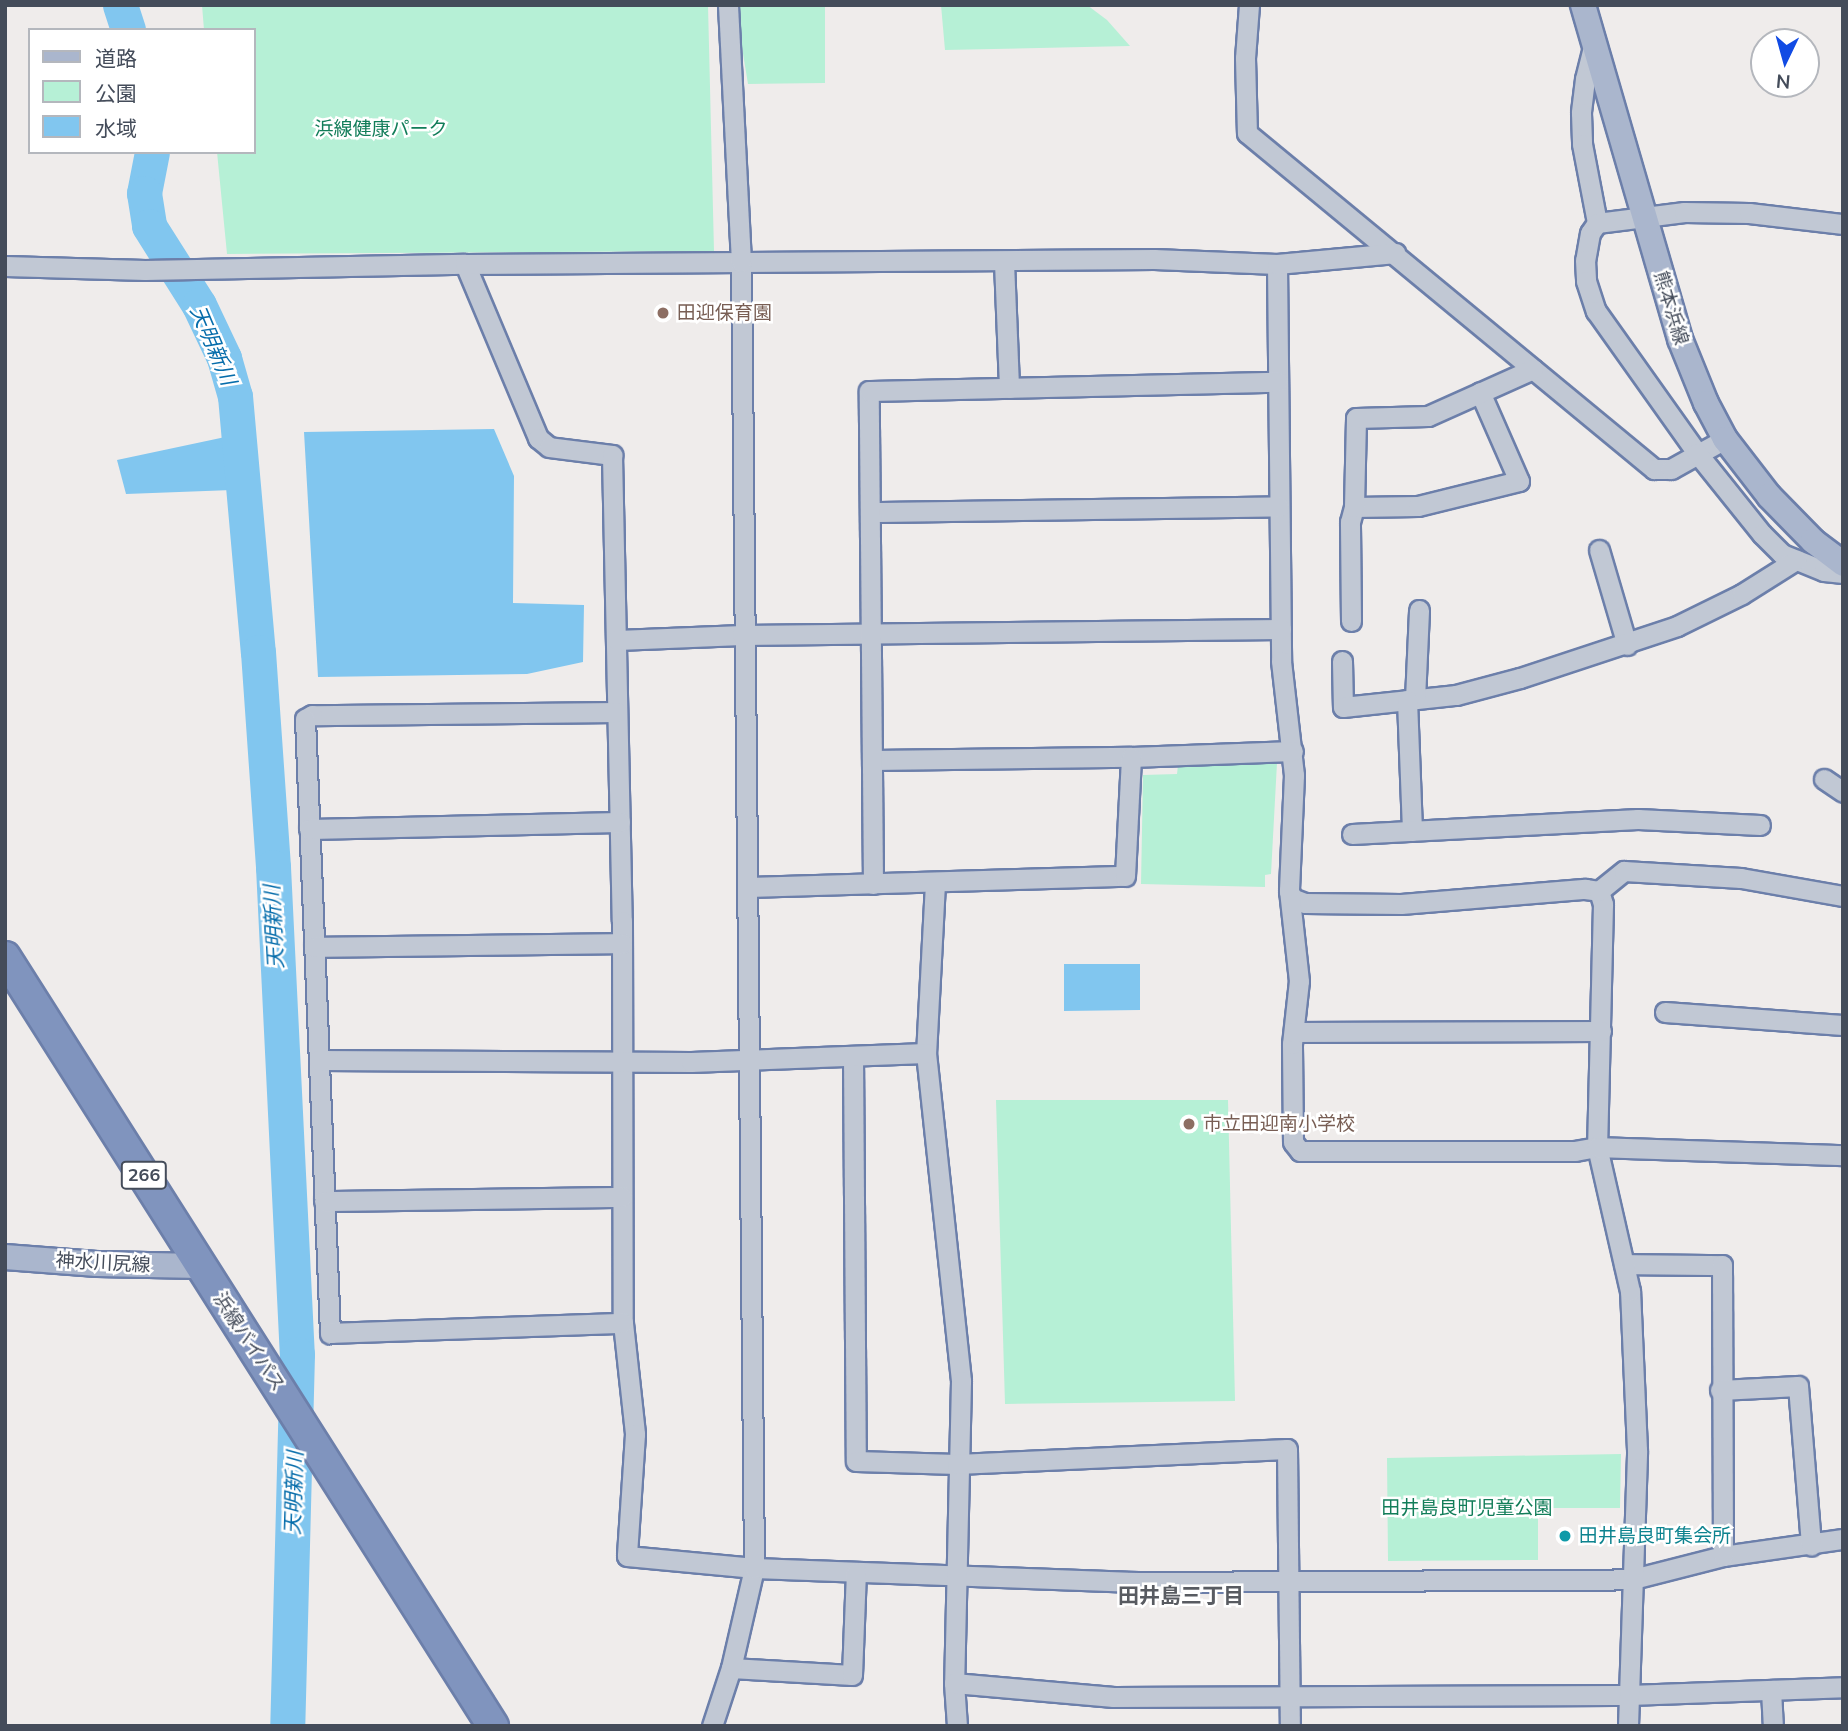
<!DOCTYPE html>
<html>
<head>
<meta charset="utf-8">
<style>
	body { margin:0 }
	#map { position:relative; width:1848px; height:1731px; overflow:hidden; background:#efeceb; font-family:Mulish,"Noto Sans JP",sans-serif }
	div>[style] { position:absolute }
	.green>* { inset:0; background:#b6f0d6 }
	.water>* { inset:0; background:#81c6ef }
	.river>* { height:35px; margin:-17.5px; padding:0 17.5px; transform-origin:17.5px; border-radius:17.5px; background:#81c6ef }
	.roads { filter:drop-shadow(2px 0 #6c7faa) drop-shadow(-2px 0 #6c7faa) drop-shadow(0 2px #6c7faa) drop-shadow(0 -2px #6c7faa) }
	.minor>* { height:19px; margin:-9.5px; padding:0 9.5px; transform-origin:9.5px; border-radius:9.5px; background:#c1c8d4 }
	.major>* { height:24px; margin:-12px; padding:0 12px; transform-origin:12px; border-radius:12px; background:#aab6cd }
	.highway>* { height:30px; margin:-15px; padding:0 15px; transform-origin:15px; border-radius:15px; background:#8094be }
	.dots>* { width:19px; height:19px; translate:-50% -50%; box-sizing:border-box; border:4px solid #fff; border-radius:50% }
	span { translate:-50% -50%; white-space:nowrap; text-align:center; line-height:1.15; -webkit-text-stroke:5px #fff; paint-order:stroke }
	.shield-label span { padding:2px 5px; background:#fff; border:2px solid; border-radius:5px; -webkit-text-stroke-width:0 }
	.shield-label { font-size:18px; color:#444c5a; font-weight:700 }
	.park-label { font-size:19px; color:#127d59 }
	.street-label { font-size:19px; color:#444c5a }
	.education-label { font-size:19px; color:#785e54 }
	.left { translate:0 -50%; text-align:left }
	.culture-label { font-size:19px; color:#0d838f }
	.water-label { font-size:21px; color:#066dab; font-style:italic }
	.neighbourhood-label { font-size:21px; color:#585b61; font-weight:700 }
	.frame { position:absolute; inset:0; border:7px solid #444c5a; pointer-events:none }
	.legend { position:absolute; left:28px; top:28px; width:228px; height:126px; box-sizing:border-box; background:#fff; border:2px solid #b4b7bd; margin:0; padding:9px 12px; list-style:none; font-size:21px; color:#444c5a }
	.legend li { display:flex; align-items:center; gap:14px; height:35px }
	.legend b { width:35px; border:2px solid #b4b7bd }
	.north { position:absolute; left:1750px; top:28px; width:70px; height:70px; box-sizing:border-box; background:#fff; border:2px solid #b4b7bd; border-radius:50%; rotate:185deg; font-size:19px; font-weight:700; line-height:28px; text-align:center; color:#444c5a }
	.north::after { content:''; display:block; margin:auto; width:24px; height:32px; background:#114be4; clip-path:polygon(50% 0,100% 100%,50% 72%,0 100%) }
</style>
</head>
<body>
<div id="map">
	<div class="green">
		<div style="clip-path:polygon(202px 5px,708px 5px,714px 251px,227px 254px,217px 152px,254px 152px,254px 30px,204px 30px)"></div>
		<div style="clip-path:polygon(735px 5px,825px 5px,825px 83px,748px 84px)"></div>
		<div style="clip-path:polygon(941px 5px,1087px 5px,1107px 20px,1130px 46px,945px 50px)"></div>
		<div style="clip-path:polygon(1277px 763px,1271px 874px,1265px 875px,1265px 887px,1141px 884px,1143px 775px,1177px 774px,1178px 765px)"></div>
		<div style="clip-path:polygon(996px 1100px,1228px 1100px,1235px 1401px,1005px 1404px)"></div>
		<div style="clip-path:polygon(1621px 1454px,1620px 1508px,1538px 1508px,1538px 1560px,1388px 1561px,1387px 1458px)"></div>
	</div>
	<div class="water">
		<div style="clip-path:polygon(494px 429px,514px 476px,513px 603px,584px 605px,583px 662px,527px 674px,318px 677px,304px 432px)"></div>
		<div style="clip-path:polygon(230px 436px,232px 490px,126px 494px,117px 460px)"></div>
		<div style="clip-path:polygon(1064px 964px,1140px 964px,1140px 1010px,1064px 1011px)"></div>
	</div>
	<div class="river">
		<div style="left:120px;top:5px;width:26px;rotate:72deg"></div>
		<div style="left:152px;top:152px;width:42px;rotate:101deg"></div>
		<div style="left:144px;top:193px;width:33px;rotate:81deg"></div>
		<div style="left:149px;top:226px;width:93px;rotate:57.7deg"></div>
		<div style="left:199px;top:305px;width:59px;rotate:64.7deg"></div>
		<div style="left:224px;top:358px;width:40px;rotate:74deg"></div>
		<div style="left:235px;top:396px;width:257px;rotate:84.9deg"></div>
		<div style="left:258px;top:652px;width:216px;rotate:86deg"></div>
		<div style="left:273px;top:867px;width:488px;rotate:87.2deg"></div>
		<div style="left:297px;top:1354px;width:372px;rotate:91.5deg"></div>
	</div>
	<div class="roads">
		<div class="minor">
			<div style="left:1249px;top:5px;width:53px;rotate:94.3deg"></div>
			<div style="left:1245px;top:58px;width:75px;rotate:88.5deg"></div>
			<div style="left:1247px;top:133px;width:528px;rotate:39.54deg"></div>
			<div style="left:1654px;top:469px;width:17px"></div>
			<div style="left:1671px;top:469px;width:62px;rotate:-29.1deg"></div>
			<div style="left:1594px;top:43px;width:37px;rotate:104deg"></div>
			<div style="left:1585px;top:79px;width:34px;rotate:97deg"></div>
			<div style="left:1581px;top:113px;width:31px;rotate:88deg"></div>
			<div style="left:1582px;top:144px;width:80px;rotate:79.2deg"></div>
			<div style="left:1597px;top:223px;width:12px;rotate:125deg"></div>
			<div style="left:1590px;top:233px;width:27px;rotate:100deg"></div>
			<div style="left:1585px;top:260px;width:21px;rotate:87deg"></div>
			<div style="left:1586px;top:281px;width:32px;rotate:72deg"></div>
			<div style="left:1596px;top:311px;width:174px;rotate:54.6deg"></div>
			<div style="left:1697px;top:453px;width:104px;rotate:51.3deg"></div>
			<div style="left:1762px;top:534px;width:28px;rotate:45deg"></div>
			<div style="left:1782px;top:554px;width:45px;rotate:22deg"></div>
			<div style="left:1824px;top:571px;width:19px;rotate:6deg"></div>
			<div style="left:1597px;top:223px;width:88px;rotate:-7.2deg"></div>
			<div style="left:1684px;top:212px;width:65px;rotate:0.9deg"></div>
			<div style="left:1749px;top:213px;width:95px;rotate:6.7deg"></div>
			<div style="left:1004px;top:262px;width:126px;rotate:87.7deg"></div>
			<div style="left:465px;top:264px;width:189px;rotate:67.2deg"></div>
			<div style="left:538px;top:438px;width:14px;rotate:39deg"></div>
			<div style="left:549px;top:447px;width:64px;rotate:7.2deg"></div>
			<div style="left:612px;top:455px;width:466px;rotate:88.8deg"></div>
			<div style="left:622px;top:921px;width:402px;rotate:89.9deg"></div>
			<div style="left:623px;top:1323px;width:112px;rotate:83.8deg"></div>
			<div style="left:635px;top:1434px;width:122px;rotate:93.8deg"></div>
			<div style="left:627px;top:1556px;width:128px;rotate:5.4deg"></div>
			<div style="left:754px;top:1568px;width:385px;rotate:2.1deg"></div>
			<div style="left:1139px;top:1582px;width:494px;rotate:-0.3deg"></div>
			<div style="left:1633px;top:1579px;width:93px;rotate:-14.3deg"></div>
			<div style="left:1723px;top:1556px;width:121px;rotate:-8.1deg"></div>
			<div style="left:1277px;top:264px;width:397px;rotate:89.4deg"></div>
			<div style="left:1281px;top:661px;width:115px;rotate:83.5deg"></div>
			<div style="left:1294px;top:775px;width:116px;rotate:92.5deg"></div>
			<div style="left:1289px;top:891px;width:8px;rotate:67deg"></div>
			<div style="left:1292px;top:898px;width:14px;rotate:21deg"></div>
			<div style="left:1305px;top:903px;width:96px;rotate:0.6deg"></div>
			<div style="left:1401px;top:904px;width:185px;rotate:-4.7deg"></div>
			<div style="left:1585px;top:889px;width:14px;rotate:8deg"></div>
			<div style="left:1599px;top:891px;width:14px;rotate:73deg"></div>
			<div style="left:1603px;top:904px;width:243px;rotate:91.4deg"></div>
			<div style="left:1597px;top:1147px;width:22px;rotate:170deg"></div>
			<div style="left:1575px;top:1151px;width:275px;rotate:180deg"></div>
			<div style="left:1300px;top:1151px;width:11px;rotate:-128deg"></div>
			<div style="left:1293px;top:1142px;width:98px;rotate:-90.6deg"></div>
			<div style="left:1292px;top:1044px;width:63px;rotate:-83.7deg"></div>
			<div style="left:1299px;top:981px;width:91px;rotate:-96.3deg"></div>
			<div style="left:5px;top:266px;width:140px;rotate:1.6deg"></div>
			<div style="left:145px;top:270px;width:320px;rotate:-1.1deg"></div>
			<div style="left:465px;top:264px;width:689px;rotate:-0.42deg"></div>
			<div style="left:1154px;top:259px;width:123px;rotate:2.3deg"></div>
			<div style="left:1277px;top:264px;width:119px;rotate:-5.3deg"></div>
			<div style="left:1354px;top:507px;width:64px;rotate:-0.9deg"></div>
			<div style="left:1418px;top:506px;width:104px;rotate:-13.9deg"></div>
			<div style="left:1519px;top:481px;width:97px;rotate:-113.7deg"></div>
			<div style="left:871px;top:512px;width:408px;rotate:-0.8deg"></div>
			<div style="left:1599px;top:550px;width:99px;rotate:73.6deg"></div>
			<div style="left:1351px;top:621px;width:99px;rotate:-90.6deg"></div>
			<div style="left:1350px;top:522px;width:16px;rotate:-75deg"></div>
			<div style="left:1354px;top:507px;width:89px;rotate:-88.7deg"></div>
			<div style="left:1356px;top:418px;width:72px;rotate:-1.6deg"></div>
			<div style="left:1428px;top:416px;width:115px;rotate:-24.1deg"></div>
			<div style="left:617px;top:640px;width:125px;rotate:-2.3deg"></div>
			<div style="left:742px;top:635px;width:539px;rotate:-0.64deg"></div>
			<div style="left:1342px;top:661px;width:46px;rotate:88.8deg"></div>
			<div style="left:1343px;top:707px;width:114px;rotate:-6.1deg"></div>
			<div style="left:1456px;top:695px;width:66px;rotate:-14.9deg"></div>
			<div style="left:1520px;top:678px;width:165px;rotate:-18.3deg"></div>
			<div style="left:1677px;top:626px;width:72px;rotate:-26.2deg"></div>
			<div style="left:1742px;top:594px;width:64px;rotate:-32.2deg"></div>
			<div style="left:1415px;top:699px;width:89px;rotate:-87.4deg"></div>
			<div style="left:1407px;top:700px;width:131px;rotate:87.8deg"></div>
			<div style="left:617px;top:712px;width:305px;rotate:179.4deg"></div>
			<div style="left:312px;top:715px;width:8px;rotate:150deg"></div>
			<div style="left:305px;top:719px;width:615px;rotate:87.67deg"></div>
			<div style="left:330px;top:1333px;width:293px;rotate:-2deg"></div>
			<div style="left:873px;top:760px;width:258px;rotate:-0.7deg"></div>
			<div style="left:1131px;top:757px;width:162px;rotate:-2.1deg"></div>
			<div style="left:1824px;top:779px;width:23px;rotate:34deg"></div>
			<div style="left:309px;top:829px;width:311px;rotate:-1.3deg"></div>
			<div style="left:1352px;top:834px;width:286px;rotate:-3deg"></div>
			<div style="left:1638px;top:819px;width:122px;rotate:2.8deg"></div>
			<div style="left:935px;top:883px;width:170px;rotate:93deg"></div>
			<div style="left:926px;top:1053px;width:330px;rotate:83.9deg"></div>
			<div style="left:961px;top:1381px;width:302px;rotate:91.3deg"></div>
			<div style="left:954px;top:1683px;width:43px;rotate:86deg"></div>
			<div style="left:873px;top:884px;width:493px;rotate:-90.5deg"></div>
			<div style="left:869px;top:391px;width:409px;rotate:-1.3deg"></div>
			<div style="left:749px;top:887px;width:376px;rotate:-1.7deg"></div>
			<div style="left:1125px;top:876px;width:119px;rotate:-87.1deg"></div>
			<div style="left:1599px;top:891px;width:32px;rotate:-39deg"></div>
			<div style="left:1624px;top:871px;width:117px;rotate:3.4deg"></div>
			<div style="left:1741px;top:878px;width:104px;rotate:10deg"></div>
			<div style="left:314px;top:947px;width:308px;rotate:-0.7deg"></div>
			<div style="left:1665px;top:1012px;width:178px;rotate:4.2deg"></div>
			<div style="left:1294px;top:1032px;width:307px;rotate:-0.2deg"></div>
			<div style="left:853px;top:1056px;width:405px;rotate:89.6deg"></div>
			<div style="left:856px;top:1461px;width:101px;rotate:1.7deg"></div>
			<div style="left:957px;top:1464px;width:330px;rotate:-2.6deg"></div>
			<div style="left:1287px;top:1449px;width:277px;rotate:89.4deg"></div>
			<div style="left:319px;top:1060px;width:372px;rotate:0.3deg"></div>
			<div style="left:691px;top:1062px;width:235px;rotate:-2.2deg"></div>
			<div style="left:324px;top:1201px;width:298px;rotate:-0.8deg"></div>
			<div style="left:1624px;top:1264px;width:98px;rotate:0.6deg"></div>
			<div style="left:1722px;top:1265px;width:291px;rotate:89.8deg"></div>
			<div style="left:1720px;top:1390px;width:78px;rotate:-2.9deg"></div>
			<div style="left:1798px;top:1386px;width:160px;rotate:85.3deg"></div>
			<div style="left:731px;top:1668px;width:121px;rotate:3.3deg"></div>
			<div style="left:852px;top:1675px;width:103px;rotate:-87.8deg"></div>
			<div style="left:954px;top:1683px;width:160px;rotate:5deg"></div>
			<div style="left:1113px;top:1697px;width:516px;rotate:-0.22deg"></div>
			<div style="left:1629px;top:1695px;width:214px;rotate:-2.1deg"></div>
			<div style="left:1771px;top:1690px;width:36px;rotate:87deg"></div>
			<div style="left:712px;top:1726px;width:61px;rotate:-71.9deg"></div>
			<div style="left:731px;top:1668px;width:103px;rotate:-77deg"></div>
			<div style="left:754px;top:1568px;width:1306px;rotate:-90.57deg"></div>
			<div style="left:741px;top:262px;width:257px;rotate:-92.9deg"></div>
			<div style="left:1628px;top:1726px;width:276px;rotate:-88.1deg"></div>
			<div style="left:1637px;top:1450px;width:159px;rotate:-92.5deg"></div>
			<div style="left:1630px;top:1291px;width:148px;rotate:-102.9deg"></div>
			<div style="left:1597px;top:1147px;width:246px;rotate:1.9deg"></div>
		</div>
		<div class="major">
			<div style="left:1583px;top:5px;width:348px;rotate:73.8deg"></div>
			<div style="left:1680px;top:339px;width:69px;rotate:67.9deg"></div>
			<div style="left:1706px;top:403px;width:41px;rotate:62.2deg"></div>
			<div style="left:1725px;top:439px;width:72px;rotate:52.3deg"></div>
			<div style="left:1769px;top:496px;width:63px;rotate:45.6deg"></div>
			<div style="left:1813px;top:541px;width:38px;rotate:37deg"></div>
			<div style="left:5px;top:1257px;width:92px;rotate:4.4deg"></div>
			<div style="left:97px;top:1264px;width:103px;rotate:1.1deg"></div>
		</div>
		<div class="highway">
			<div style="left:5px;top:957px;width:911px;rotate:57.6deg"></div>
		</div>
	</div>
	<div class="dots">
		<div style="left:663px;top:313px;background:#8d6e63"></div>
		<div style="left:1189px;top:1124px;background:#8d6e63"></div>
		<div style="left:1565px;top:1536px;background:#0f9aa8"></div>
	</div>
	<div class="shield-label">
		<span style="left:144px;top:1175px">266</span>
	</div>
	<div class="park-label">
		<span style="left:381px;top:129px">浜線健康パーク</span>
		<span style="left:1467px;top:1508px">田井島良町児童公園</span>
	</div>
	<div class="street-label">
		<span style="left:1671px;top:308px;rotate:73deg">熊本浜線</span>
		<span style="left:103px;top:1263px;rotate:3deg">神水川尻線</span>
		<span style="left:249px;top:1342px;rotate:57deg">浜線バイパス</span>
	</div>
	<div class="education-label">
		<span class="left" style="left:677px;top:313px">田迎保育園</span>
		<span class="left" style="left:1203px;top:1124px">市立田迎南小学校</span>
	</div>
	<div class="culture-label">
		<span class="left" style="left:1579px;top:1536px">田井島良町集会所</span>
	</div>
	<div class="water-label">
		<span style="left:214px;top:345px;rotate:67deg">天明新川</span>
		<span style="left:273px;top:927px;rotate:-93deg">天明新川</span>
		<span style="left:293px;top:1493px;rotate:-88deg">天明新川</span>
	</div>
	<div class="neighbourhood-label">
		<span style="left:1181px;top:1595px">田井島三丁目</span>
	</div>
	<div class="frame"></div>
	<ul class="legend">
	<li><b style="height:9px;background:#aab6cd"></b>道路</li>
	<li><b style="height:19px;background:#b6f0d6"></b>公園</li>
	<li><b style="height:19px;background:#81c6ef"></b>水域</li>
	</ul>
	<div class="north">N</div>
</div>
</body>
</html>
